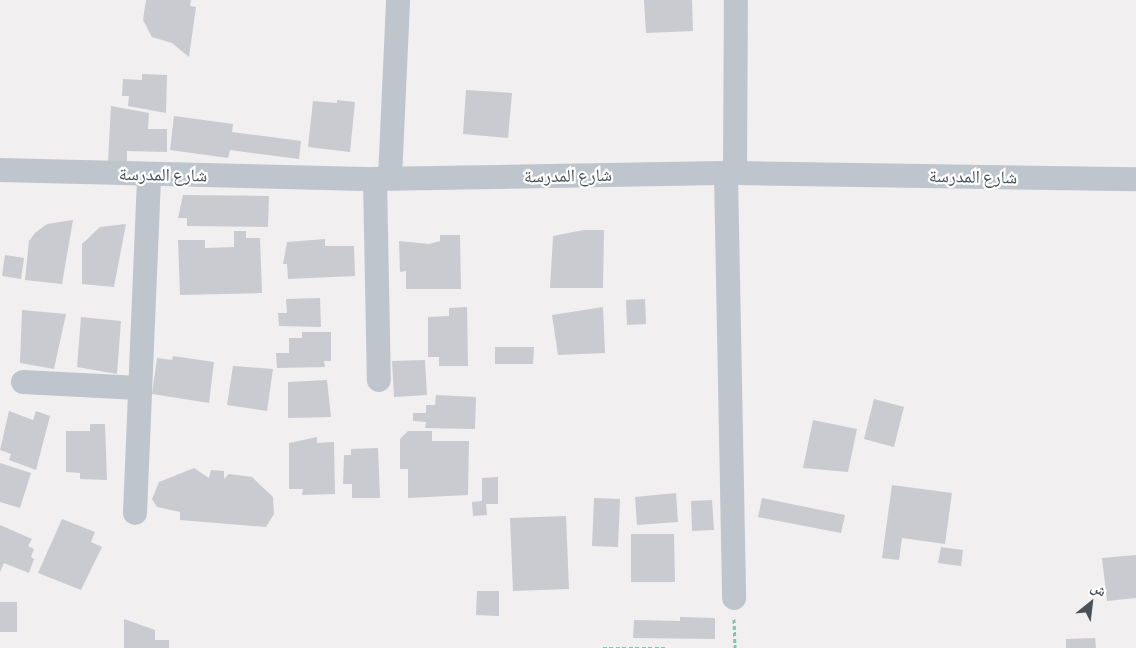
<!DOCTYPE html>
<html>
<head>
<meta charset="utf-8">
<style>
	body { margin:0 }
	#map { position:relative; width:1136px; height:648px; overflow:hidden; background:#f1efef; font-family:"Alegreya Sans","Noto Naskh Arabic",sans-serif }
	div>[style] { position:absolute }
	.building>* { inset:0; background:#c9cbd1 }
	.path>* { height:3px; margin-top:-1.5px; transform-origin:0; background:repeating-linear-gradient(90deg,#7dc6a8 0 4px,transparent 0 6.5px) }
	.minor>* { height:24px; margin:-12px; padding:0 12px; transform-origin:12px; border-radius:12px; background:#bfc5cd }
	span { translate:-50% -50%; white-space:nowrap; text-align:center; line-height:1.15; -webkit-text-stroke:4.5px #fff; paint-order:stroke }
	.street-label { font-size:18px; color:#49515b }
	.north { position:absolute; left:1066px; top:578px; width:50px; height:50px; -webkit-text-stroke:4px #fff; paint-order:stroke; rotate:29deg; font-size:14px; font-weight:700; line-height:20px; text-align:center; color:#49515b }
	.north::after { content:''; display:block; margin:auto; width:18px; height:22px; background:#49515b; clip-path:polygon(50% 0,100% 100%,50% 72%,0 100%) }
</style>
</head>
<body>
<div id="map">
	<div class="building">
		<div style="clip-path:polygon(146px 0,191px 0,190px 6px,196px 7px,189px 57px,172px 43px,152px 37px,143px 20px)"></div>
		<div style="clip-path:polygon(644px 0,692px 0,693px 31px,646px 33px)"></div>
		<div style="clip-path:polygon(142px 74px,167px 75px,166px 113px,128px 106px,129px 96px,122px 96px,123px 79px,142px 80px)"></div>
		<div style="clip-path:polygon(466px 90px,512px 93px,508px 138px,463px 134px)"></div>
		<div style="clip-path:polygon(337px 100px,355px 102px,350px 152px,308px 147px,313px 101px,337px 103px)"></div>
		<div style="clip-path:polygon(111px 106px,149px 113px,148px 129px,167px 129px,167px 152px,127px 151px,127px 162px,108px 162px)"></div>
		<div style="clip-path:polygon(174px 116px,233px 124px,232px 132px,301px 141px,299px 159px,230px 150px,228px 158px,170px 150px)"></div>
		<div style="clip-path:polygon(183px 195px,269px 196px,268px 227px,187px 226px,187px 218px,178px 218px)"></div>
		<div style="clip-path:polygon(73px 220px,62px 284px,25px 280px,29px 241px,35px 233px,47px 224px)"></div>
		<div style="clip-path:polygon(126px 224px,114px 287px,82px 284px,82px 244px,100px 227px)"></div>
		<div style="clip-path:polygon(584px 230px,604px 230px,603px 288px,550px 288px,553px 236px)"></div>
		<div style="clip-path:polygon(234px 231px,246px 231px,246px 238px,260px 238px,262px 293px,180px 295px,178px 240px,205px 240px,205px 248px,234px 247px)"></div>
		<div style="clip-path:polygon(440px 235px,460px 235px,461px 289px,406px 289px,406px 271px,400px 272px,399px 241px,429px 244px,440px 241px)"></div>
		<div style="clip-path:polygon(325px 239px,325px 246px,354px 246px,355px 276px,288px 279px,287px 264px,283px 264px,287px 242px)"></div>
		<div style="clip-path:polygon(5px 255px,24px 258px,21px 279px,2px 276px)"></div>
		<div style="clip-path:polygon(320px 298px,321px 327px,279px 326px,278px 313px,287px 313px,286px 299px)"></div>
		<div style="clip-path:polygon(645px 299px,646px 324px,627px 325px,626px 300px)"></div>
		<div style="clip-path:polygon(467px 307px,468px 366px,439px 366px,439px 357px,428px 357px,428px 317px,449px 316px,449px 308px)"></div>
		<div style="clip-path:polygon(603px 307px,605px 353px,558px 355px,552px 315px)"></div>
		<div style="clip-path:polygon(22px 310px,66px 314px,54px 369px,20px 363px)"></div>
		<div style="clip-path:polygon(81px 317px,121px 321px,117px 374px,77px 367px)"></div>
		<div style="clip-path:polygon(302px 332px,331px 332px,331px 361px,324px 361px,325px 367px,277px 368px,276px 353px,289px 353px,289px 338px,302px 338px)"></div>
		<div style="clip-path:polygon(495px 347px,534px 347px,533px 364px,495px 364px)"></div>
		<div style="clip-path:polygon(173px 356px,214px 362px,209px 403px,152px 394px,157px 358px,172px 360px)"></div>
		<div style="clip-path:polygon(425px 360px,427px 395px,394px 397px,392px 361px)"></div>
		<div style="clip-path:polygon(233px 366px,273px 369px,267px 411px,227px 405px)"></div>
		<div style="clip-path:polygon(327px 380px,331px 417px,288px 418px,288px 382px)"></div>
		<div style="clip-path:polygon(436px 395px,476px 397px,475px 429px,425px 428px,426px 422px,413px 421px,413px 413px,426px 413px,426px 405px,435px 405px)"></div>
		<div style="clip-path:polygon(874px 399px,904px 407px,894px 447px,864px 439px)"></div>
		<div style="clip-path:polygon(9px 411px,33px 420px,36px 411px,50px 416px,36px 470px,9px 460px,11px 454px,0 450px)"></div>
		<div style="clip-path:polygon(813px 420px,857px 429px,848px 472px,803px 468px)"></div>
		<div style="clip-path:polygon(90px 424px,105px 424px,107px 480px,80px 479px,80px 473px,66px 472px,66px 431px,90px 431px)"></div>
		<div style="clip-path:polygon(408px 431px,432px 431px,432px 441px,469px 441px,468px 495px,408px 498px,408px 469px,400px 469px,400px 439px)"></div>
		<div style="clip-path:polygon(317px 437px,317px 443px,334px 442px,335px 494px,302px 495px,303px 489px,289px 489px,289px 443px)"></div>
		<div style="clip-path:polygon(378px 448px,380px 498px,352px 498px,352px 484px,343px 484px,344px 455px,351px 455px,351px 449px)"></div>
		<div style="clip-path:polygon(0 463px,31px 473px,20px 508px,0 502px)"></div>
		<div style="clip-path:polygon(194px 468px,209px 478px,211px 470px,224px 471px,224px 479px,229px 474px,252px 477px,273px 497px,274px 514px,266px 527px,180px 520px,180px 512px,157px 507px,152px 499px,159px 482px)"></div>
		<div style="clip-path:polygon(498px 477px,498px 504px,486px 504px,487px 515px,473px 516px,472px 502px,482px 501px,482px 478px)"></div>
		<div style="clip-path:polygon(892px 485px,952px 493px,945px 544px,902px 538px,899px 560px,882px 558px)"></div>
		<div style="clip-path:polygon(676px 493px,678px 522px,637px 525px,635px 497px)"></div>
		<div style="clip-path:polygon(594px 498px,620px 499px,618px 547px,592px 546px)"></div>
		<div style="clip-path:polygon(762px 498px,845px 515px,841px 533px,758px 517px)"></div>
		<div style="clip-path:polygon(712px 500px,714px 530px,692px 531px,691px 501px)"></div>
		<div style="clip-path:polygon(566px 516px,569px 589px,513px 591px,510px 518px)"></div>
		<div style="clip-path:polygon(62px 519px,95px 532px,91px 542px,102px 547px,81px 590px,38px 573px)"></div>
		<div style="clip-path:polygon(0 525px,32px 539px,28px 546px,34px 549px,31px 557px,34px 559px,29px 573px,4px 563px,0 572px)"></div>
		<div style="clip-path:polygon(631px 534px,674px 534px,675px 582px,631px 582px)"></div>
		<div style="clip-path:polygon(941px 547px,963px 550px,961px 566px,938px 563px)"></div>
		<div style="clip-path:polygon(1136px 555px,1136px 598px,1107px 601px,1102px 558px)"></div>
		<div style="clip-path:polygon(477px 591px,499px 591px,499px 616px,476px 615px)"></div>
		<div style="clip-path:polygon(0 602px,17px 602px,17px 632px,0 632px)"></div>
		<div style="clip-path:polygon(680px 617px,715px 618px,715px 639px,633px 638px,634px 620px,680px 621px)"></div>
		<div style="clip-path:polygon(124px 619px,155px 630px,155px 640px,169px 640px,169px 648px,124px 648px)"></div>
		<div style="clip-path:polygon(1095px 638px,1096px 648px,1066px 648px,1066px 639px)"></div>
	</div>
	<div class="path">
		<div style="left:734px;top:619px;width:29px;rotate:88deg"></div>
		<div style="left:603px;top:648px;width:64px"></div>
	</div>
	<div class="minor">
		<div style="left:0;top:170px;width:375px;rotate:1.4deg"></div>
		<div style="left:375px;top:179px;width:360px;rotate:-1deg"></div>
		<div style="left:735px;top:173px;width:401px;rotate:0.9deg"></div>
		<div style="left:735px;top:173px;width:173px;rotate:-89.7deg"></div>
		<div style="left:726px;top:174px;width:424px;rotate:88.9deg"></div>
		<div style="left:390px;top:178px;width:178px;rotate:-87.4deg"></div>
		<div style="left:375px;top:179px;width:201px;rotate:88.9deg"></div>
		<div style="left:23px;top:382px;width:116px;rotate:3deg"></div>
		<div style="left:135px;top:513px;width:337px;rotate:-87.6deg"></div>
	</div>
	<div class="street-label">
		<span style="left:163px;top:176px;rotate:1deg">شارع المدرسة</span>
		<span style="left:568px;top:177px;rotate:-1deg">شارع المدرسة</span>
		<span style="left:973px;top:178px;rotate:1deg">شارع المدرسة</span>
	</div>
	<div class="north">ش</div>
</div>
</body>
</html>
